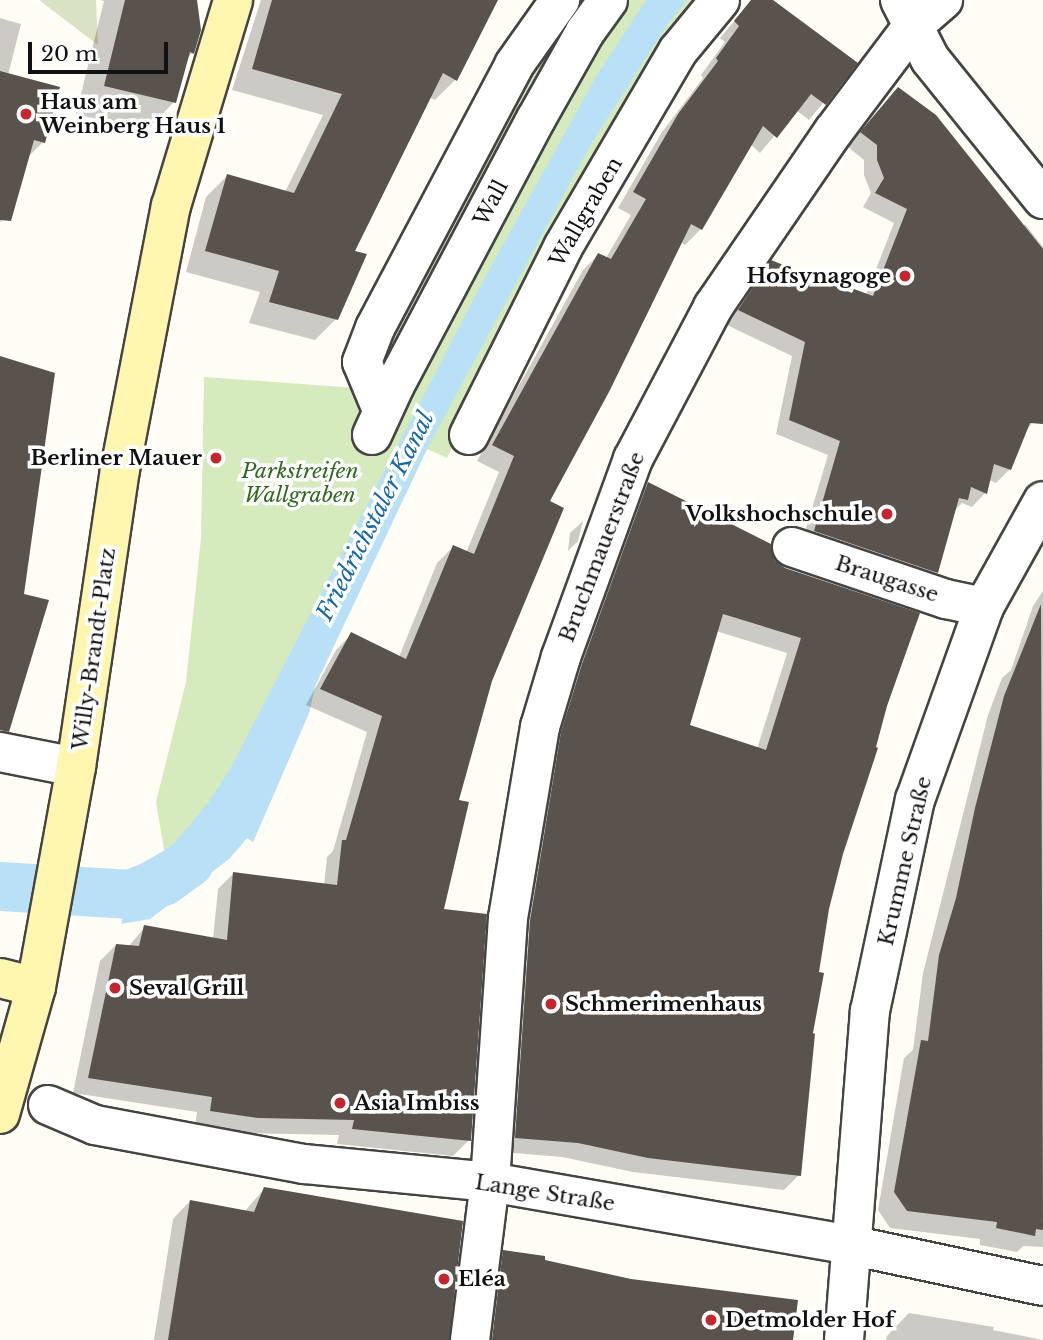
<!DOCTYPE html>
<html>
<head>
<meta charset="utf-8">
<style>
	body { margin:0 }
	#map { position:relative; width:1043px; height:1340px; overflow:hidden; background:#fffdf5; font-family:"Libre Baskerville",serif }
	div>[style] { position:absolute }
	.green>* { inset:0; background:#d5ebbd }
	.cemetery>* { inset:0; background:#d9e3c4 }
	.water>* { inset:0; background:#b9e0f7 }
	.shadow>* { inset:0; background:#0003 }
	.canal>* { height:49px; margin:-24.5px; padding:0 24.5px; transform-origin:24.5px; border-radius:24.5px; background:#b9e0f7 }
	.building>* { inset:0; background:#5a524d }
	.roads { filter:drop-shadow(2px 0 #444) drop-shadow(-2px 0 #444) drop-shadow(0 2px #444) drop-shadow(0 -2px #444) }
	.street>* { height:38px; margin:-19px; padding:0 19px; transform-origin:19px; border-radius:19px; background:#fff }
	.secondary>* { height:38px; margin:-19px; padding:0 19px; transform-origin:19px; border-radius:19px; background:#fff6b0 }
	.dots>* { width:19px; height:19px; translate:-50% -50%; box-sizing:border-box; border:4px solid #fff; border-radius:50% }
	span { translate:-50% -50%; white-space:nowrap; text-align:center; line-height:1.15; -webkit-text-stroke:7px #fff; paint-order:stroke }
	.poi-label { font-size:21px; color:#111; font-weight:700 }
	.left { translate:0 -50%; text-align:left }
	.right { translate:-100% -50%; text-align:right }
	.street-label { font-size:21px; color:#111 }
	.park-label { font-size:21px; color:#2f6b1f; font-style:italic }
	.water-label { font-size:23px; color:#1768a6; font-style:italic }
	.scale { position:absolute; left:28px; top:42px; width:140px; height:32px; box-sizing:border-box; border:4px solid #111; border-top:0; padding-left:9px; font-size:21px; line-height:24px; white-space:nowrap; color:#111; -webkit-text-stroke:5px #fff; paint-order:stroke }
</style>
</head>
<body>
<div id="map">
	<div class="green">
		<div style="clip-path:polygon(578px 0,706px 0,467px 415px,447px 458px,427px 449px,315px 686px,309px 713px,253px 842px,247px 838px,230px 858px,173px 903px,156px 802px,186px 682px,201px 538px,204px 377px,357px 388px,530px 70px)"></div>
	</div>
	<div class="cemetery">
		<div style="clip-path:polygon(39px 0,96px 0,98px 45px)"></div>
	</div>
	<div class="water">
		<div style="clip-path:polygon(646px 0,687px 0,667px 25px,591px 144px,427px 449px,315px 686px,309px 713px,253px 842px,247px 838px,230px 858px,150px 919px,121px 924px,137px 866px,172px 846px,208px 803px,230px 769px,483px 281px,597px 75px)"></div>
	</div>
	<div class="shadow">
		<div style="clip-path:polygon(100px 0,180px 0,192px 53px,187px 59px,174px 102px,146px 131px,76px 114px,104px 1px)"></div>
		<div style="clip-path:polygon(261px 0,491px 0,456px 79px,435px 100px,429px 97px,353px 252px,336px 319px,315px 340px,249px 323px,260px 292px,186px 272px,206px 197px,227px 176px,285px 192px,323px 115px,232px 90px)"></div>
		<div style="clip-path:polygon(752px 0,764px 0,855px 64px,809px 120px,796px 110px,760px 153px,750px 144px,701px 229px,685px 245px,680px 242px,548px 502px,490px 680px,457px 802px,442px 910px,469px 1140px,453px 1156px,337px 1144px,339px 1135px,241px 1133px,195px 1126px,197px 1112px,73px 1093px,100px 961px,116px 945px,128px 947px,145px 927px,213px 939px,218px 889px,234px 873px,324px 885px,327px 857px,333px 851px,367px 732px,306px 705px,336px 650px,352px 634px,399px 657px,437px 563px,453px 547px,466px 553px,499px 472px,477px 461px,583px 270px,598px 255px,606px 258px,631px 215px,618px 208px,662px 132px,703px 78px,701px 75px,725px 42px,720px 38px)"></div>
		<div style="clip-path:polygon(0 18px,21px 24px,8px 75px,43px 142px,27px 158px,12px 210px,0 222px)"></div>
		<div style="clip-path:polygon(898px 89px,1023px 227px,1025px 224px,1043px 247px,1043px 409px,1023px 435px,1010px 469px,996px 483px,989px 480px,985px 493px,972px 507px,962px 503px,953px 512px,936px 572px,923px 586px,801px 545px,828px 455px,776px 434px,792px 356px,725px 324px,758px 277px,772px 263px,850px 294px,854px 291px,866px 295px,894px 223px,863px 207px,871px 193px,864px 175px,864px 160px,848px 147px)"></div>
		<div style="clip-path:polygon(evenodd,648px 485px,774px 562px,885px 706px,827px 909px,811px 1034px,799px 1175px,784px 1190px,633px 1172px,562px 1157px,501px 1152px,516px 937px,547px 748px,633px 499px,648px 485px,716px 631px,787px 653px,757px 749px,687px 726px,716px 631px)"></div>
		<div style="clip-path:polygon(583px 521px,578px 541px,568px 551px,570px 533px)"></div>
		<div style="clip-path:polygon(1043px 591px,1043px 1247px,1023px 1246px,1017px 1252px,980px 1245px,980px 1239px,890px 1228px,878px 1210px,904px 1058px,913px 1050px,923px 973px,988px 715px,1002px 678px,1011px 670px,1033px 606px)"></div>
		<div style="clip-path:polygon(264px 1189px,447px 1340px,154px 1340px,173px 1219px,190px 1201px,244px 1212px)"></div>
		<div style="clip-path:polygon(504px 1251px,544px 1262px,792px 1340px,477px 1340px,487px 1269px)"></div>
		<div style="clip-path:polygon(909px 1313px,994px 1327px,993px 1330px,1043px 1340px,886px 1340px,887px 1336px)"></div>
	</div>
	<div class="canal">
		<div style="left:0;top:886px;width:130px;rotate:3.5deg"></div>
		<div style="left:130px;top:894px;width:35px;rotate:-22deg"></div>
		<div style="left:163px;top:881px;width:32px;rotate:-36deg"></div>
	</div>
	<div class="building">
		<div style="clip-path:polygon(125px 0,197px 0,201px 30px,194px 54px,190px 52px,176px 103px,104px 86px)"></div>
		<div style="clip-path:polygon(272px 0,498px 0,457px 81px,443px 73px,355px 251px,367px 254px,338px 320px,269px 302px,279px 271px,205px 251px,227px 174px,294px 193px,342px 94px,252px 69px)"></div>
		<div style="clip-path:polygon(751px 0,773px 0,858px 63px,826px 105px,811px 94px,777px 138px,763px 126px,702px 230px,691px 224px,610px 390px,550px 501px,564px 508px,492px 681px,459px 800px,469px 802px,444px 909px,487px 914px,471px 1141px,352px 1129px,354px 1120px,258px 1118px,210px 1111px,212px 1097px,88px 1078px,116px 944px,139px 946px,144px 925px,227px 940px,233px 872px,337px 885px,342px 840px,346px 840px,382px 716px,320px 689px,351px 632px,406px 659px,453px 545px,474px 554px,514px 456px,492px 445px,598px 253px,611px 259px,646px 199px,633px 192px,678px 114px,718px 61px,716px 58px,739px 26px,734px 21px)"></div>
		<div style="clip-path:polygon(0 71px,60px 87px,45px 143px,34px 140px,11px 221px,0 220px)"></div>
		<div style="clip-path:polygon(898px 87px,936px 115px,1043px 249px,1043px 424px,1030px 423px,1011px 470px,994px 464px,987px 494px,971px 487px,968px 500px,959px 498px,938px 573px,814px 531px,840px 441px,789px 420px,805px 342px,738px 310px,771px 260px,852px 293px,854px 289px,873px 296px,907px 209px,875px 193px,884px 178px,877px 160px,877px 145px,860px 132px)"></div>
		<div style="clip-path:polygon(0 356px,55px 373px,24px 594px,49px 600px,9px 732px,0 730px)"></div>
		<div style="clip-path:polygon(evenodd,648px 482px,771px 544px,775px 561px,785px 568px,920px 613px,887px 706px,876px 747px,878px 748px,843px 854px,829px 909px,819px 972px,824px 973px,813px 1033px,815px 1034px,801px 1176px,648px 1158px,578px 1143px,515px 1138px,530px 921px,561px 732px,582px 664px,648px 482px,723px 614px,801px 638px,766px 750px,690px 725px,723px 614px)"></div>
		<div style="clip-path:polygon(1041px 604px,1043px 1230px,1036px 1229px,1035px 1236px,996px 1228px,997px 1222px,907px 1211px,894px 1192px,921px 1040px,928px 1041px,939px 955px,956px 898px,975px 808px,1004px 696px)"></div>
		<div style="clip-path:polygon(264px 1187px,463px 1221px,449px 1340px,168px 1340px,190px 1200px,254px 1212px)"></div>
		<div style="clip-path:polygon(503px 1250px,545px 1256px,545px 1260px,631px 1279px,798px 1300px,793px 1340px,492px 1340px)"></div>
	</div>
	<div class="roads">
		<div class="street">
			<div style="left:900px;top:0;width:66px;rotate:63deg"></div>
			<div style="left:930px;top:59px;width:180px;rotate:51.1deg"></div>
			<div style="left:382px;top:410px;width:52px;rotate:-112.6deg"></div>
			<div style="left:362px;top:362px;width:36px;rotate:-69deg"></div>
			<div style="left:375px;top:328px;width:297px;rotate:-62.1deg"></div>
			<div style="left:514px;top:65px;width:80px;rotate:-54.7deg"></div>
			<div style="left:372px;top:435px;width:55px;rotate:-65.3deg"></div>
			<div style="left:395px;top:385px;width:301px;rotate:-62.1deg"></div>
			<div style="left:536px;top:119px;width:100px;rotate:-60.6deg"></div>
			<div style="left:585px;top:32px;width:39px;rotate:-54deg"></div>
			<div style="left:469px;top:435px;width:210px;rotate:-63.4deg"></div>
			<div style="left:563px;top:247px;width:227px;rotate:-59.6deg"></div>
			<div style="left:678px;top:51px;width:66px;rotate:-50.5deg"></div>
			<div style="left:792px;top:547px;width:163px;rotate:18.7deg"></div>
			<div style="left:946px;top:599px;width:39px;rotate:12deg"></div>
			<div style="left:0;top:752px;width:77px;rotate:11.2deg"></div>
			<div style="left:48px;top:1105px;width:51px;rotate:23.1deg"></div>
			<div style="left:95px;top:1125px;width:213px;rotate:10.6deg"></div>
			<div style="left:304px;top:1164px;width:187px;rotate:5.5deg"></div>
			<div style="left:490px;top:1182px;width:365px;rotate:9.9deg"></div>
			<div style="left:850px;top:1245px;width:197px;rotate:12deg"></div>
			<div style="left:470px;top:1340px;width:159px;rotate:-82.8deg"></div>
			<div style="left:490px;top:1182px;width:265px;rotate:-86.1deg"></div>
			<div style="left:508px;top:918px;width:194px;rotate:-80.5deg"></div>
			<div style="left:540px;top:727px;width:73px;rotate:-73.3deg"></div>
			<div style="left:561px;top:657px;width:211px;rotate:-70deg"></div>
			<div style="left:633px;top:459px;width:172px;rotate:-62.2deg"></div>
			<div style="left:713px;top:307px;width:212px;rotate:-55.6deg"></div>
			<div style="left:833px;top:132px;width:133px;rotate:-53deg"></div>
			<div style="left:913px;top:26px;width:40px;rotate:-41deg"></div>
			<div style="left:844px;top:1340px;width:330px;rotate:-85.5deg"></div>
			<div style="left:870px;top:1011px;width:216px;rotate:-78deg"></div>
			<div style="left:915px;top:800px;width:205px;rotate:-70.3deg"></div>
			<div style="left:984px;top:607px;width:121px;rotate:-60.9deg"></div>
		</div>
		<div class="secondary">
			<div style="left:0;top:978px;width:37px;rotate:14deg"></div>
			<div style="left:0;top:1114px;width:132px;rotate:-74.2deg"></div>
			<div style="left:36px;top:987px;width:224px;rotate:-79.7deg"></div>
			<div style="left:76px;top:767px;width:300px;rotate:-81.6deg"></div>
			<div style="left:120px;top:470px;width:269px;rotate:-79.1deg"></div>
			<div style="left:171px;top:206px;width:215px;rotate:-73.2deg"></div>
		</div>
	</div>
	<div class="dots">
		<div style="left:26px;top:114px;background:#c4262e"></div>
		<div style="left:905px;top:276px;background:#c4262e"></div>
		<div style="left:216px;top:458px;background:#c4262e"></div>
		<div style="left:887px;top:514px;background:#c4262e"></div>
		<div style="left:115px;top:988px;background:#c4262e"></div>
		<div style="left:551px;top:1004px;background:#c4262e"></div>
		<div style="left:340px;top:1103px;background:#c4262e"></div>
		<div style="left:444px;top:1279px;background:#c4262e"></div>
		<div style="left:711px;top:1320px;background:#c4262e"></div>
	</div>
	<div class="poi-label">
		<span class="left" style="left:40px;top:114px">Haus am<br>Weinberg Haus 1</span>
		<span class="right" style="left:891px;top:276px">Hofsynagoge</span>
		<span class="right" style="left:202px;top:458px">Berliner Mauer</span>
		<span class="right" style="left:873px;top:514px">Volkshochschule</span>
		<span class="left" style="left:129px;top:988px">Seval Grill</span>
		<span class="left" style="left:565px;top:1004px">Schmerimenhaus</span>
		<span class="left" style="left:354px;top:1103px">Asia Imbiss</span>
		<span class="left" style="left:458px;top:1279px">Eléa</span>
		<span class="left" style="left:725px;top:1320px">Detmolder Hof</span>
	</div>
	<div class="street-label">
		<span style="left:491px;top:203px;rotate:-62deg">Wall</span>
		<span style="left:586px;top:212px;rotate:-60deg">Wallgraben</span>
		<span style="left:602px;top:547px;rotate:-69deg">Bruchmauerstraße</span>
		<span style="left:887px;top:579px;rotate:18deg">Braugasse</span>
		<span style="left:94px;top:649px;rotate:-82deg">Willy-Brandt-Platz</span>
		<span style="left:905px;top:861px;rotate:-77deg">Krumme Straße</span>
		<span style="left:545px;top:1193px;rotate:9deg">Lange Straße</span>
	</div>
	<div class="park-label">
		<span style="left:300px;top:483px">Parkstreifen<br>Wallgraben</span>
	</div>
	<div class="water-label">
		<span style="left:375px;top:516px;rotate:-63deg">Friedrichstaler Kanal</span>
	</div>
	<div class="scale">20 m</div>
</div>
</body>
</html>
